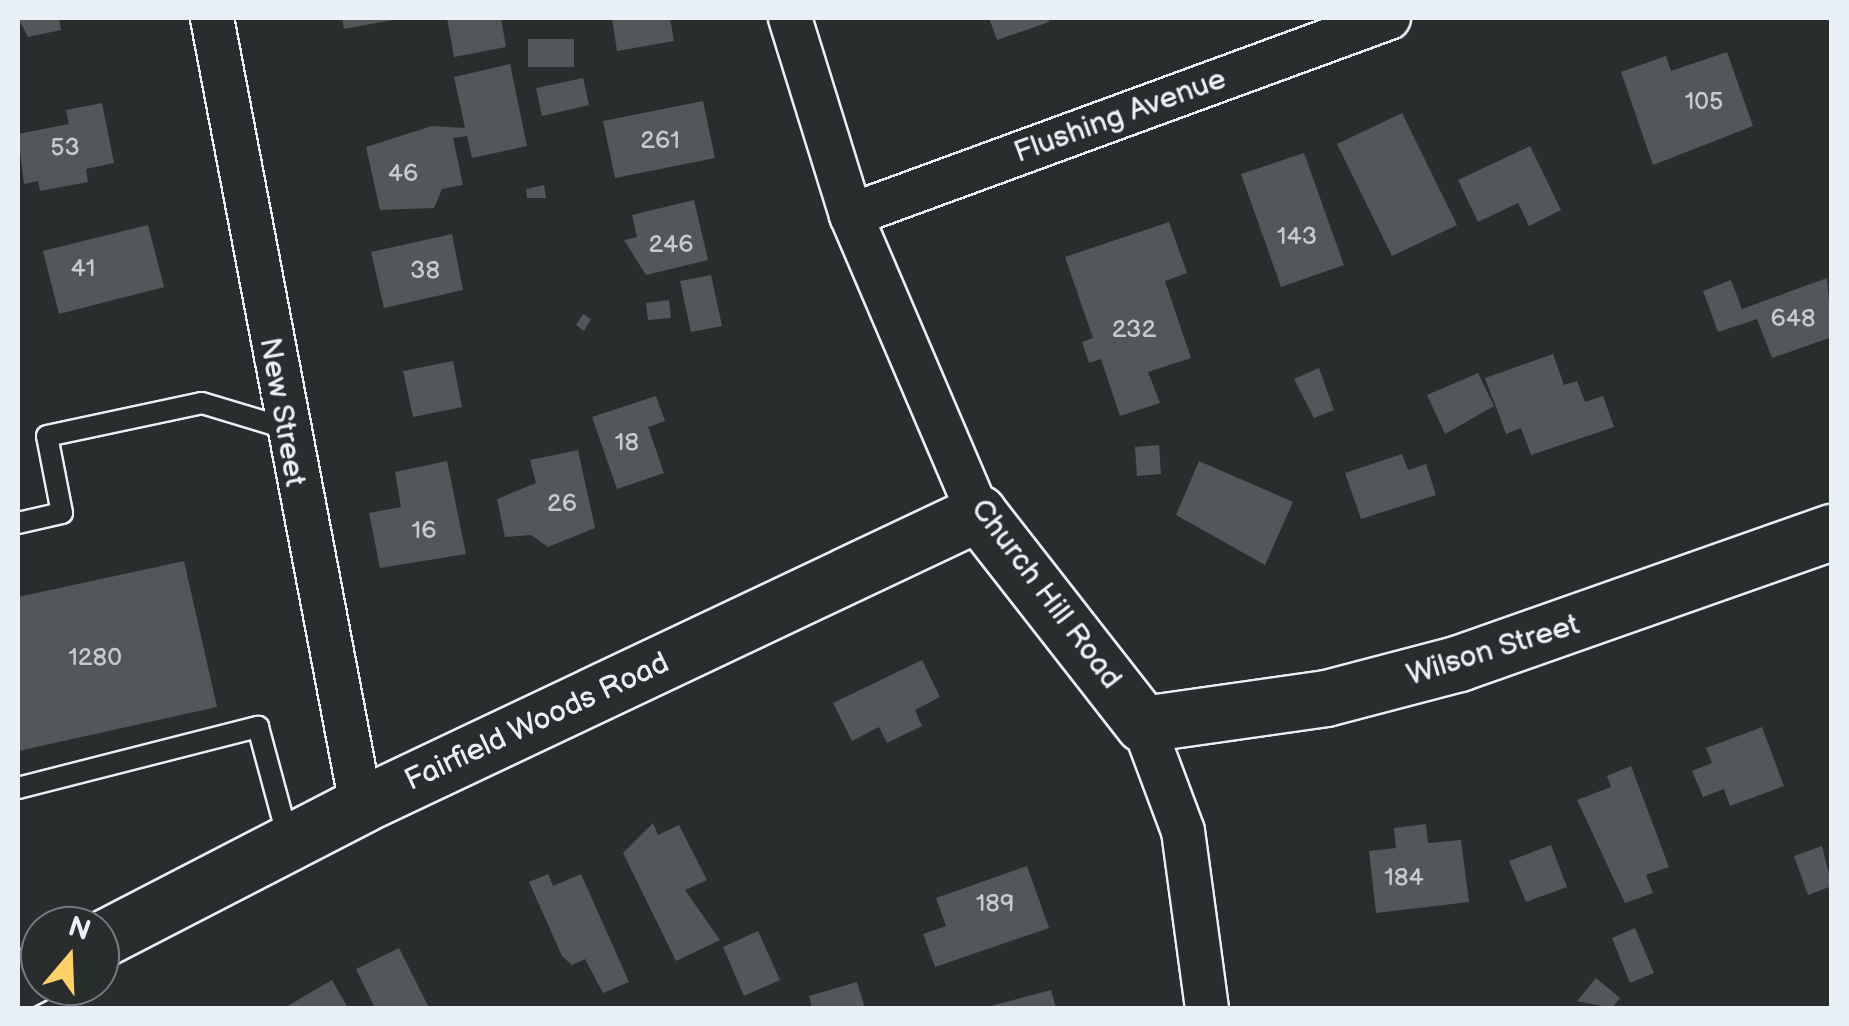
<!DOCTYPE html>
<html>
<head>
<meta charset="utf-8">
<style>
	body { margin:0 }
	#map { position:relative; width:1849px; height:1026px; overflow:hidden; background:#2a2d2e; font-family:"Balsamiq Sans",sans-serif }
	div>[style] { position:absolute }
	.building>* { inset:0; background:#535759 }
	.roads { filter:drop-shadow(2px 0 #e8f1f8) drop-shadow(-2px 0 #e8f1f8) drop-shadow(0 2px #e8f1f8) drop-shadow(0 -2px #e8f1f8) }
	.service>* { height:20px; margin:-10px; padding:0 10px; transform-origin:10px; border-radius:10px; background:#2a2d2e }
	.minor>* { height:42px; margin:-21px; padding:0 21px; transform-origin:21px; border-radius:21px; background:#2a2d2e }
	.secondary>* { height:55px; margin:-27.5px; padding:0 27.5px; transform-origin:27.5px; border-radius:27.5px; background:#2a2d2e }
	span { translate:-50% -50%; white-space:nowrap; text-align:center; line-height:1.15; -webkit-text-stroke:10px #2a2d2e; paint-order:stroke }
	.number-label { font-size:25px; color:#c3cad0 }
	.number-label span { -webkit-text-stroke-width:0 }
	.street-label { font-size:30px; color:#e8f1f8 }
	.frame { position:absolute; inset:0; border:20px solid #e8f1f8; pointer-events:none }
	.north { position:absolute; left:20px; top:906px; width:100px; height:100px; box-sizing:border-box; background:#2a2d2e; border:2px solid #767b7f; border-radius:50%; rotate:19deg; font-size:28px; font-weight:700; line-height:40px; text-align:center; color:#e8f1f8 }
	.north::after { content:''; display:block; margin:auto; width:35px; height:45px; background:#ffd166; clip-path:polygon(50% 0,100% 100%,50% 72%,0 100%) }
</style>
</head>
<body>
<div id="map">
	<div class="building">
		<div style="clip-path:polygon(18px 18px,59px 18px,61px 30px,28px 37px)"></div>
		<div style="clip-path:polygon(342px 18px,398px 18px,398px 19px,344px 29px)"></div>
		<div style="clip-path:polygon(447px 18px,501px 18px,506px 47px,454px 57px)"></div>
		<div style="clip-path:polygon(612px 18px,670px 18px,674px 41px,617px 51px)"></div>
		<div style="clip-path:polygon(989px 18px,1048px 18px,1049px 22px,997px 40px)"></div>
		<div style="clip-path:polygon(528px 39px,574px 39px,574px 67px,528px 67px)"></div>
		<div style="clip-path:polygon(1727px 52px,1753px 126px,1653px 165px,1621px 72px,1666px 56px,1671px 71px)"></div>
		<div style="clip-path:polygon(510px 64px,527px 146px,472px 158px,467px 136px,453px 138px,463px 185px,442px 189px,434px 208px,380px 210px,366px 147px,432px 126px,465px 128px,454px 77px)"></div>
		<div style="clip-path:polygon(583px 78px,589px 105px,542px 116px,536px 88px)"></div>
		<div style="clip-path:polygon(703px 101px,715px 158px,615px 178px,603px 121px)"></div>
		<div style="clip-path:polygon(102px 103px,114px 163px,86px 169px,88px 182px,40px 191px,38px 181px,24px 184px,18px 134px,69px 124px,66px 110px)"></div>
		<div style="clip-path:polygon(1402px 113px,1457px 225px,1392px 256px,1337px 144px)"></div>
		<div style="clip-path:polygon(1530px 146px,1561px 210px,1529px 226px,1518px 203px,1478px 222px,1458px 180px)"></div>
		<div style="clip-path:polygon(1304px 153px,1344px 265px,1281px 287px,1241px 174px)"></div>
		<div style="clip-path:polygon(544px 185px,546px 198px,527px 198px,526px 189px)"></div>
		<div style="clip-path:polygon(694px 200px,708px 260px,646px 275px,624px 240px,637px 237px,632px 215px)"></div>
		<div style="clip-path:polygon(1169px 222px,1187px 273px,1165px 281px,1191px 358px,1148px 372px,1160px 403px,1120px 416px,1101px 359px,1089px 363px,1082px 342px,1093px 338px,1065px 257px)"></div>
		<div style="clip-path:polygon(148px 225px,164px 287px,59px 314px,43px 251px)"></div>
		<div style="clip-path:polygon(452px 234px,463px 290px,384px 308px,371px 252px)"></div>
		<div style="clip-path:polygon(711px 275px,722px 326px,691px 332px,680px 281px)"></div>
		<div style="clip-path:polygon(1827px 278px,1832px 337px,1772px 358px,1757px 319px,1718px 332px,1703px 291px,1731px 280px,1742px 309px)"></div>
		<div style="clip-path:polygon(669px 300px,671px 318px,648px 320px,646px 303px)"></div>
		<div style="clip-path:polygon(583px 314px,591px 319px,584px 331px,576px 325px)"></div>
		<div style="clip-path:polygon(1553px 354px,1564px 385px,1577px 381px,1585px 402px,1603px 396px,1614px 427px,1531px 455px,1521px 428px,1506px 434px,1485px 378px)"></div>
		<div style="clip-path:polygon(453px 361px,462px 407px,413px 417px,403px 371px)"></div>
		<div style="clip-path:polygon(1319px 368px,1334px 410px,1314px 418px,1294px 379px)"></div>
		<div style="clip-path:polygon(1478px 373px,1494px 406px,1445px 434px,1427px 395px)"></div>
		<div style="clip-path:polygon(656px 396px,665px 421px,648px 427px,664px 473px,617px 489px,592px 417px)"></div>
		<div style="clip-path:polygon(1159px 445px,1161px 474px,1137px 476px,1135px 447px)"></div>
		<div style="clip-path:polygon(578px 450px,595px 528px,548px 547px,531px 535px,505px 537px,497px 499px,536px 483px,530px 460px)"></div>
		<div style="clip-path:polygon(1402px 454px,1408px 470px,1426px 464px,1436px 495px,1361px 519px,1345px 473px)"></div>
		<div style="clip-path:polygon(447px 461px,466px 554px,380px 568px,369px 513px,401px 507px,395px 472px)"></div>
		<div style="clip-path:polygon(1199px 461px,1293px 502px,1265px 565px,1176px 515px)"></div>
		<div style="clip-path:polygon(184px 561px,217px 707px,18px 751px,18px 597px)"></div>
		<div style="clip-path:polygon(922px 660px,940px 697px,915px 710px,922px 726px,887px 743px,879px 727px,852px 741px,833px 703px)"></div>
		<div style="clip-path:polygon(1762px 727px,1784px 786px,1730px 806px,1724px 789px,1703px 797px,1692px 771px,1712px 763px,1706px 748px)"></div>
		<div style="clip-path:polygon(1631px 766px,1669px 867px,1646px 875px,1653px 893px,1625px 903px,1577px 800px,1611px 787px,1607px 776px)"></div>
		<div style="clip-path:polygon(653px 823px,658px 835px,679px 825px,707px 880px,685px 890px,720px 940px,676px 961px,623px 853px)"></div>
		<div style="clip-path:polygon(1426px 824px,1428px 843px,1461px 840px,1469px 902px,1376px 913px,1369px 851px,1396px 848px,1394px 828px)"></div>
		<div style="clip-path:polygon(1551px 845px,1567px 887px,1526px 902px,1509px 861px)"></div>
		<div style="clip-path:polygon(1822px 846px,1832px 886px,1808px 895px,1794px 856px)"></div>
		<div style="clip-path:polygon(1027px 866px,1049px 928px,935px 967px,923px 934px,946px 926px,936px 898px)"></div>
		<div style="clip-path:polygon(548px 874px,553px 886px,581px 874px,629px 982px,603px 993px,585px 959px,572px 965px,562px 956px,529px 882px)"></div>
		<div style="clip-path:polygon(1635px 928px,1654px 973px,1630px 983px,1612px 938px)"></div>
		<div style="clip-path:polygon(758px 931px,780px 980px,744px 996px,723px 947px)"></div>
		<div style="clip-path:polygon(399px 948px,429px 1008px,375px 1008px,356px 969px)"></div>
		<div style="clip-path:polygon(1596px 978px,1620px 998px,1612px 1008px,1577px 1001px)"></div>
		<div style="clip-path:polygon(332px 980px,348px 1008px,284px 1008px)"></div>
		<div style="clip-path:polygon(857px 982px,865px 1008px,812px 1008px,809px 996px)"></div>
		<div style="clip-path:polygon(1051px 990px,1056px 1008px,987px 1008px,987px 1007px)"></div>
	</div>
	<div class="roads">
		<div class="service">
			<div style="left:18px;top:523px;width:45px;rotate:-12.8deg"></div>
			<div style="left:62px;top:513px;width:78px;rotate:-101deg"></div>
			<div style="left:47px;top:436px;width:158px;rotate:-12deg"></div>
			<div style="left:202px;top:403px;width:87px;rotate:16.8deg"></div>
			<div style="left:18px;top:788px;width:248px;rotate:-14.3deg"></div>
			<div style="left:258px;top:727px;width:115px;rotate:74.9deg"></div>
		</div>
		<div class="minor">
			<div style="left:212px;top:18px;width:801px;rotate:79.28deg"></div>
			<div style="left:790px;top:18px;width:206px;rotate:72.8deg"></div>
			<div style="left:851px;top:215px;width:324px;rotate:66.9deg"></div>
			<div style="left:851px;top:215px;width:573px;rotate:-20.11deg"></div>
			<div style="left:1143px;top:724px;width:114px;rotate:69.5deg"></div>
			<div style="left:1183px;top:831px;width:179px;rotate:82.3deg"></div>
		</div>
		<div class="secondary">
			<div style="left:100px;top:940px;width:294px;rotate:-27.3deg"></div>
			<div style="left:361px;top:805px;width:683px;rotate:-25.33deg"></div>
			<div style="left:978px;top:513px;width:268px;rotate:52deg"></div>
			<div style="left:1143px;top:724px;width:185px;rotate:-8.1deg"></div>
			<div style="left:1326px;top:698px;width:138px;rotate:-14.7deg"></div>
			<div style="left:1459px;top:663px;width:395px;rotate:-19.4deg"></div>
			<div style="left:18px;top:982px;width:25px;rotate:-27deg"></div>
		</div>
	</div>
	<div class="number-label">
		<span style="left:1704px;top:102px">105</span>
		<span style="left:660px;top:141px">261</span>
		<span style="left:65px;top:148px">53</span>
		<span style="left:403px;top:174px">46</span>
		<span style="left:1297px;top:237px">143</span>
		<span style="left:671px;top:245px">246</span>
		<span style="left:83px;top:269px">41</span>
		<span style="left:425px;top:271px">38</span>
		<span style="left:1793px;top:319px">648</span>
		<span style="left:1134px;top:330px">232</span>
		<span style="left:627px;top:443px">18</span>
		<span style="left:562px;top:504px">26</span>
		<span style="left:424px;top:531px">16</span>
		<span style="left:95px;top:658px">1280</span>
		<span style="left:1404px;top:878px">184</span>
		<span style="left:995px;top:904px">189</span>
	</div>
	<div class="street-label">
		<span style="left:1120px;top:116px;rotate:-20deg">Flushing Avenue</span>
		<span style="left:282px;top:412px;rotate:80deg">New Street</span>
		<span style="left:1046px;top:594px;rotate:53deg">Church Hill Road</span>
		<span style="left:1493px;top:650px;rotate:-17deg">Wilson Street</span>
		<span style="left:537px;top:722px;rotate:-25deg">Fairfield Woods Road</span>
	</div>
	<div class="frame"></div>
	<div class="north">N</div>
</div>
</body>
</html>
